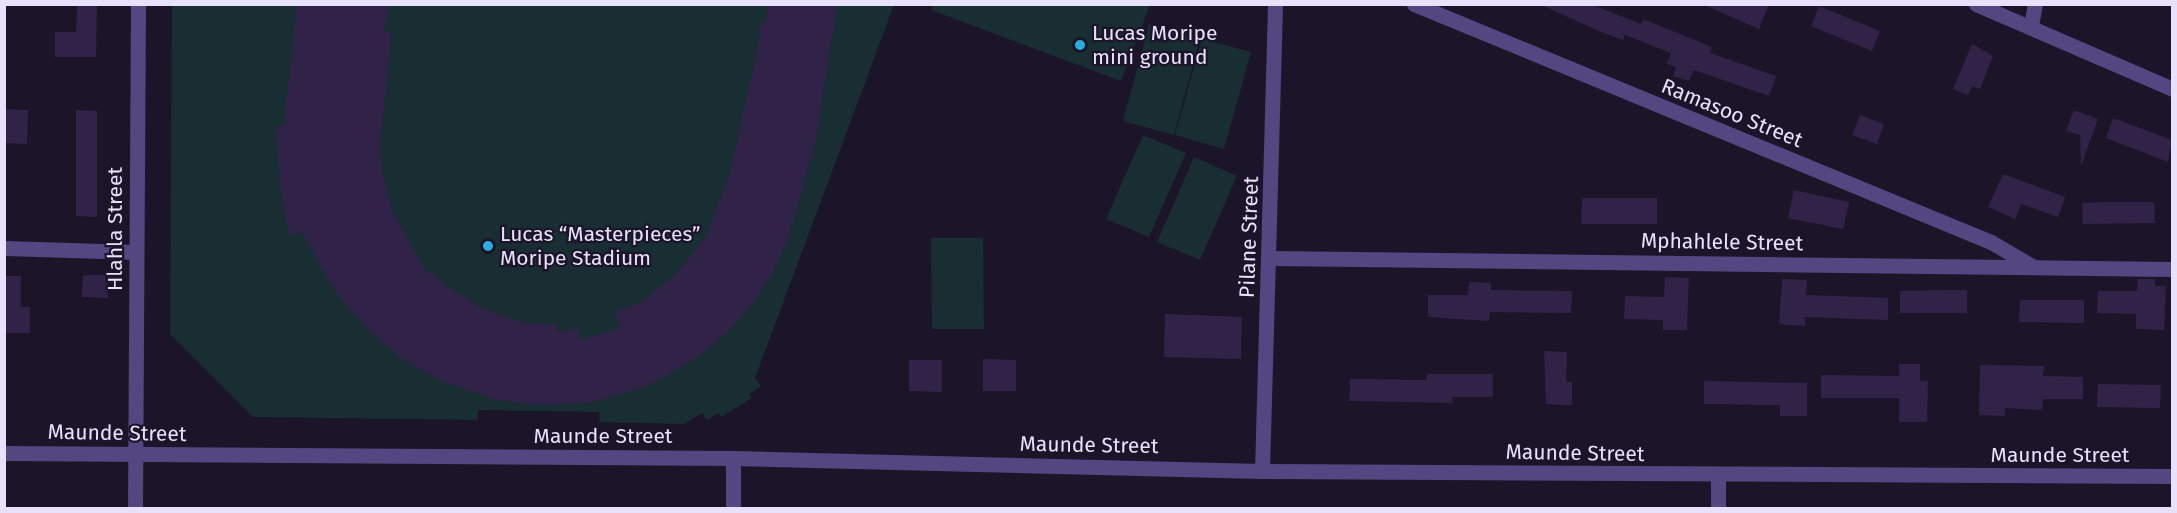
<!DOCTYPE html>
<html>
<head>
<meta charset="utf-8">
<style>
	body { margin:0 }
	#map { position:relative; width:2177px; height:513px; overflow:hidden; background:#1c1529; font-family:"Fira Sans",sans-serif }
	div>[style] { position:absolute }
	.green>* { inset:0; background:#182e32 }
	.building>* { inset:0; background:#312347 }
	.minor>* { height:15px; margin:-7.5px; padding:0 7.5px; transform-origin:7.5px; border-radius:7.5px; background:#534681 }
	.dots>* { width:16px; height:16px; translate:-50% -50%; box-sizing:border-box; border:3px solid #1c1529; border-radius:50% }
	span { translate:-50% -50%; white-space:nowrap; text-align:center; line-height:1.15; -webkit-text-stroke:4.5px #1c1529; paint-order:stroke }
	.poi-label { font-size:21px; color:#e8e1fb }
	.left { translate:0 -50%; text-align:left }
	.street-label { font-size:21px; color:#e8e1fb }
	.frame { position:absolute; inset:0; border:6px solid #e8e1fb; pointer-events:none }
</style>
</head>
<body>
<div id="map">
	<div class="green">
		<div style="clip-path:polygon(172px 5px,894px 5px,755px 378px,761px 386px,749px 394px,752px 398px,721px 417px,718px 413px,707px 420px,702px 413px,684px 424px,600px 422px,599px 412px,478px 410px,478px 420px,253px 417px,170px 334px)"></div>
		<div style="clip-path:polygon(933px 5px,933px 4px,1150px 5px,1121px 81px,931px 10px)"></div>
		<div style="clip-path:polygon(1149px 24px,1200px 38px,1174px 135px,1123px 121px)"></div>
		<div style="clip-path:polygon(1202px 39px,1251px 52px,1224px 149px,1175px 135px)"></div>
		<div style="clip-path:polygon(1143px 135px,1186px 153px,1149px 237px,1106px 219px)"></div>
		<div style="clip-path:polygon(1194px 157px,1237px 176px,1200px 260px,1157px 242px)"></div>
		<div style="clip-path:polygon(931px 238px,983px 238px,984px 329px,932px 329px)"></div>
	</div>
	<div class="building">
		<div style="clip-path:polygon(77px 4px,97px 4px,96px 57px,55px 57px,55px 32px,76px 32px)"></div>
		<div style="clip-path:polygon(297px 4px,389px 4px,384px 31px,391px 32px,390px 48px,380px 147px,384px 180px,393px 212px,427px 274px,430px 271px,446px 286px,483px 309px,525px 323px,557px 324px,557px 332px,578px 328px,579px 340px,620px 328px,615px 312px,643px 301px,677px 273px,706px 237px,730px 172px,759px 43px,760px 23px,766px 23px,768px 4px,837px 4px,816px 139px,788px 239px,771px 275px,755px 301px,727px 333px,690px 362px,644px 387px,592px 402px,539px 405px,493px 399px,439px 380px,401px 358px,364px 326px,335px 291px,302px 232px,290px 236px,281px 195px,276px 126px,284px 126px)"></div>
		<div style="clip-path:polygon(1539px 4px,1590px 4px,1641px 24px,1643px 19px,1712px 47px,1710px 53px,1776px 76px,1769px 96px,1694px 70px,1689px 81px,1673px 76px,1676px 67px,1667px 64px,1671px 53px,1625px 35px,1623px 40px,1599px 31px)"></div>
		<div style="clip-path:polygon(1702px 4px,1769px 4px,1759px 29px)"></div>
		<div style="clip-path:polygon(1819px 6px,1880px 31px,1872px 51px,1811px 26px)"></div>
		<div style="clip-path:polygon(1972px 44px,1993px 56px,1980px 89px,1972px 86px,1968px 95px,1953px 89px)"></div>
		<div style="clip-path:polygon(4px 109px,28px 110px,27px 144px,4px 143px)"></div>
		<div style="clip-path:polygon(76px 110px,97px 111px,97px 217px,76px 216px)"></div>
		<div style="clip-path:polygon(2074px 110px,2098px 119px,2081px 166px,2080px 135px,2066px 131px)"></div>
		<div style="clip-path:polygon(1860px 115px,1884px 124px,1877px 144px,1852px 135px)"></div>
		<div style="clip-path:polygon(2113px 118px,2172px 140px,2168px 162px,2106px 138px)"></div>
		<div style="clip-path:polygon(2003px 174px,2065px 197px,2058px 217px,2021px 204px,2015px 219px,1988px 207px)"></div>
		<div style="clip-path:polygon(1794px 190px,1849px 202px,1843px 229px,1788px 218px)"></div>
		<div style="clip-path:polygon(1582px 198px,1657px 198px,1657px 224px,1581px 224px)"></div>
		<div style="clip-path:polygon(2108px 202px,2154px 202px,2155px 223px,2083px 224px,2082px 203px)"></div>
		<div style="clip-path:polygon(83px 275px,108px 275px,108px 298px,82px 297px)"></div>
		<div style="clip-path:polygon(4px 276px,21px 276px,21px 307px,30px 307px,30px 333px,4px 333px)"></div>
		<div style="clip-path:polygon(1665px 277px,1689px 278px,1687px 330px,1663px 330px,1663px 320px,1624px 319px,1625px 296px,1664px 297px)"></div>
		<div style="clip-path:polygon(1782px 279px,1807px 280px,1806px 295px,1888px 298px,1888px 320px,1805px 317px,1805px 326px,1779px 324px)"></div>
		<div style="clip-path:polygon(2138px 279px,2155px 279px,2155px 286px,2166px 286px,2164px 330px,2136px 329px,2136px 314px,2097px 313px,2098px 291px,2137px 291px)"></div>
		<div style="clip-path:polygon(1469px 282px,1491px 283px,1491px 290px,1572px 291px,1571px 313px,1490px 312px,1489px 321px,1428px 317px,1428px 295px,1468px 295px)"></div>
		<div style="clip-path:polygon(1941px 290px,1967px 290px,1967px 313px,1900px 313px,1900px 291px)"></div>
		<div style="clip-path:polygon(2020px 300px,2084px 300px,2084px 323px,2019px 322px)"></div>
		<div style="clip-path:polygon(1165px 314px,1242px 317px,1241px 359px,1164px 357px)"></div>
		<div style="clip-path:polygon(1544px 351px,1567px 352px,1566px 382px,1572px 382px,1572px 405px,1546px 404px)"></div>
		<div style="clip-path:polygon(983px 359px,1016px 360px,1016px 391px,983px 391px)"></div>
		<div style="clip-path:polygon(909px 360px,942px 360px,942px 392px,909px 391px)"></div>
		<div style="clip-path:polygon(1899px 364px,1920px 364px,1920px 381px,1928px 381px,1927px 422px,1899px 422px,1899px 398px,1821px 398px,1821px 375px,1899px 376px)"></div>
		<div style="clip-path:polygon(1980px 365px,2044px 366px,2043px 376px,2083px 377px,2083px 399px,2043px 399px,2042px 410px,2005px 408px,2005px 416px,1979px 415px)"></div>
		<div style="clip-path:polygon(1427px 374px,1493px 374px,1493px 397px,1452px 397px,1453px 403px,1349px 401px,1350px 379px,1427px 380px)"></div>
		<div style="clip-path:polygon(1704px 381px,1807px 383px,1807px 416px,1780px 416px,1780px 405px,1704px 404px)"></div>
		<div style="clip-path:polygon(2098px 384px,2161px 385px,2160px 408px,2097px 407px)"></div>
	</div>
	<div class="minor">
		<div style="left:1414px;top:4px;width:624px;rotate:22.42deg"></div>
		<div style="left:1991px;top:242px;width:48px;rotate:30.3deg"></div>
		<div style="left:1976px;top:4px;width:214px;rotate:23.4deg"></div>
		<div style="left:2031px;top:26px;width:22px;rotate:-80deg"></div>
		<div style="left:4px;top:248px;width:132px;rotate:1.7deg"></div>
		<div style="left:1270px;top:258px;width:902px;rotate:0.7deg"></div>
		<div style="left:4px;top:453px;width:729px;rotate:0.39deg"></div>
		<div style="left:733px;top:458px;width:529px;rotate:1.41deg"></div>
		<div style="left:1262px;top:471px;width:910px;rotate:0.31deg"></div>
		<div style="left:733px;top:458px;width:50px;rotate:90deg"></div>
		<div style="left:1262px;top:471px;width:467px;rotate:-88.4deg"></div>
		<div style="left:135px;top:508px;width:504px;rotate:-89.66deg"></div>
		<div style="left:1718px;top:508px;width:33px;rotate:-90deg"></div>
	</div>
	<div class="dots">
		<div style="left:1080px;top:45px;background:#27ade0"></div>
		<div style="left:488px;top:246px;background:#27ade0"></div>
	</div>
	<div class="poi-label">
		<span class="left" style="left:1092px;top:45px">Lucas Moripe<br>mini ground</span>
		<span class="left" style="left:500px;top:246px">Lucas “Masterpieces”<br>Moripe Stadium</span>
	</div>
	<div class="street-label">
		<span style="left:1732px;top:113px;rotate:22deg">Ramasoo Street</span>
		<span style="left:115px;top:229px;rotate:-90deg">Hlahla Street</span>
		<span style="left:1249px;top:237px;rotate:-88deg">Pilane Street</span>
		<span style="left:1722px;top:242px;rotate:1deg">Mphahlele Street</span>
		<span style="left:117px;top:433px;rotate:1deg">Maunde Street</span>
		<span style="left:603px;top:436px">Maunde Street</span>
		<span style="left:1089px;top:445px;rotate:1deg">Maunde Street</span>
		<span style="left:1575px;top:453px;rotate:1deg">Maunde Street</span>
		<span style="left:2060px;top:455px">Maunde Street</span>
	</div>
	<div class="frame"></div>
</div>
</body>
</html>
